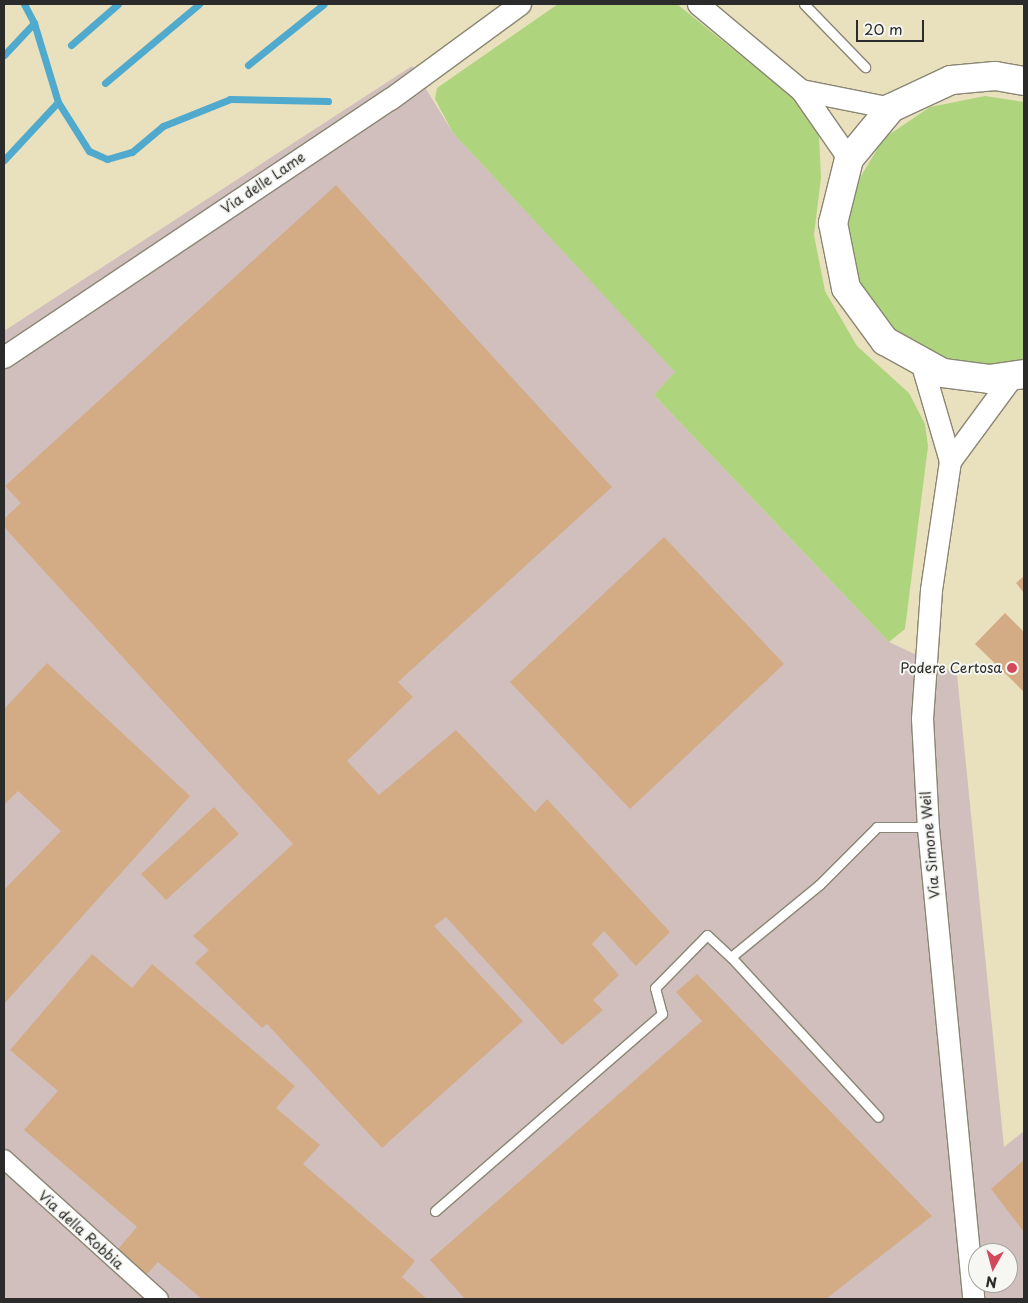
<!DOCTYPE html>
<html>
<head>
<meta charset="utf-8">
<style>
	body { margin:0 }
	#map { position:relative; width:1028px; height:1303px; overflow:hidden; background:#e9e0be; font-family:"Playpen Sans",sans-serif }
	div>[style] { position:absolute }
	.industrial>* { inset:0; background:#d1bfbd }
	.green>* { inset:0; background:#afd47e }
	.stream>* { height:7px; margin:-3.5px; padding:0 3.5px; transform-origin:3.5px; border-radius:3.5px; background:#4faacd }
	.building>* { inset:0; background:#d3ac86 }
	.roads { filter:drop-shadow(1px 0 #8a8674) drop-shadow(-1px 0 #8a8674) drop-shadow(0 1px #8a8674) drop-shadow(0 -1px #8a8674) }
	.service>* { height:9px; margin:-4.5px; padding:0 4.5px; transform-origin:4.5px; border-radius:4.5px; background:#fff }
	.minor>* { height:18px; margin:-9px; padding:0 9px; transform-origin:9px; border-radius:9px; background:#fff }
	.tertiary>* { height:21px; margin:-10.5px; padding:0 10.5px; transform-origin:10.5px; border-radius:10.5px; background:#fff }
	.primary>* { height:28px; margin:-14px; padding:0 14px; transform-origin:14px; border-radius:14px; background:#fff }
	.dots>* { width:14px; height:14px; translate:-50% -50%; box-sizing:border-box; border:2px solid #f6f6f2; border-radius:50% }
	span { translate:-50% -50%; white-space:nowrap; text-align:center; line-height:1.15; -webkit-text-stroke:4px #f6f6f2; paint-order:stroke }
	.street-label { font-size:14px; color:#2b2b2b }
	.poi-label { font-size:14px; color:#2b2b2b }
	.right { translate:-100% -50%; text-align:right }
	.frame { position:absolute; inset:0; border:5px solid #2b2b2b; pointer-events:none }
	.north { position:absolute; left:968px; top:1243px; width:50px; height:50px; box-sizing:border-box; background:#f6f6f2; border:1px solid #a5a5a2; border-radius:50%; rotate:187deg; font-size:14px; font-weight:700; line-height:20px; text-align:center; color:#2b2b2b }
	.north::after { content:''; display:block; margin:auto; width:18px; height:22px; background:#d1495b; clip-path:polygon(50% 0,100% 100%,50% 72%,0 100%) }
	.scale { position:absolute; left:856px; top:20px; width:68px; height:22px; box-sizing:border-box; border:2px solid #2b2b2b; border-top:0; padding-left:6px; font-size:15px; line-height:18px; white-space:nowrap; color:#2b2b2b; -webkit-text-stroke:4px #f6f6f2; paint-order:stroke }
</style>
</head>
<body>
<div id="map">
	<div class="industrial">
		<div style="clip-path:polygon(evenodd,412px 66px,453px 133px,676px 372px,654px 395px,889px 642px,957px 674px,1004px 1147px,1024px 1131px,1024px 1299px,4px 1299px,4px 331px,412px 66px,978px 1253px,1008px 1253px,1008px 1283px,978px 1283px,978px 1253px)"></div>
	</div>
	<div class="green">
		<div style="clip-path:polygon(558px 4px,677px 4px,791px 96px,819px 135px,821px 178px,814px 235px,825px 291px,857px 346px,909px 393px,925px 424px,928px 446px,905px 629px,889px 642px,654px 395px,675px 372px,453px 133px,435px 99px,437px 88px)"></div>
		<div style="clip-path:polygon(985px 96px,1024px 102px,1024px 361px,983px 367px,943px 361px,891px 332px,857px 283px,847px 223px,855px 186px,884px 138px,930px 107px)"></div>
	</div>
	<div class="stream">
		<div style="left:24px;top:4px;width:21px;rotate:62deg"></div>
		<div style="left:34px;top:23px;width:83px;rotate:73.1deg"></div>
		<div style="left:58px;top:102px;width:58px;rotate:57.7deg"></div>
		<div style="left:89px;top:151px;width:20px;rotate:24deg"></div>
		<div style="left:107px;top:159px;width:26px;rotate:-16deg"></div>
		<div style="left:132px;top:152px;width:40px;rotate:-40deg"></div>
		<div style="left:163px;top:126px;width:72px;rotate:-21.9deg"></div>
		<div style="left:230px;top:99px;width:98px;rotate:1.2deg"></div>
		<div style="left:71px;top:45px;width:62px;rotate:-41.1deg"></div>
		<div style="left:4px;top:55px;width:44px;rotate:-46.8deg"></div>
		<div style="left:248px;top:65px;width:97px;rotate:-38.8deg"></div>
		<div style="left:105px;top:83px;width:123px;rotate:-40deg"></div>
		<div style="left:4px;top:160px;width:79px;rotate:-47deg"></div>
	</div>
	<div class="building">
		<div style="clip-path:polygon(336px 185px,612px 487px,398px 682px,413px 697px,347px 761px,379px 795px,456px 730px,535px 812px,547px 799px,670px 932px,636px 966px,604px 931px,592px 944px,619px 975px,593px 1000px,603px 1010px,562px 1045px,446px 917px,434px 926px,523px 1021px,382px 1148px,267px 1024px,262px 1028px,195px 963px,209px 950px,193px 936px,293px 844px,4px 527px,4px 519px,21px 503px,5px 486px)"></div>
		<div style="clip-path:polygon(664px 537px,784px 664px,630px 809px,510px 682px)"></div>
		<div style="clip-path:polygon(1024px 576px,1024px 593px,1016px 583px)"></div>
		<div style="clip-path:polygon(1005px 613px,1024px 632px,1024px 692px,975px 644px)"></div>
		<div style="clip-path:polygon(47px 663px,190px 796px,4px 1004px,4px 890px,61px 831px,18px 791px,4px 805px,4px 709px)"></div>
		<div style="clip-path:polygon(214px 807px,239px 834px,166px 900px,141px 874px)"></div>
		<div style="clip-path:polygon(92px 954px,132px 988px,152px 964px,295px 1086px,276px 1108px,320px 1145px,303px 1164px,415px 1261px,402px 1277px,427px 1299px,202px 1299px,158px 1262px,141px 1281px,112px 1256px,137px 1227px,24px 1130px,58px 1091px,10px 1050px)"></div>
		<div style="clip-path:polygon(697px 974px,932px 1216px,826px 1299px,465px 1299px,430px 1260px,702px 1021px,676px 992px)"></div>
		<div style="clip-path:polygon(1024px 1160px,1024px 1232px,991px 1189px)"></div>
	</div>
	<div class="roads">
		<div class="service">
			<div style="left:804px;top:4px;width:88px;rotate:45.9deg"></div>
			<div style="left:731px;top:957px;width:217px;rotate:47.4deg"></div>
			<div style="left:435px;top:1211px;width:301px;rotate:-41deg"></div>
			<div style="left:662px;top:1014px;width:27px;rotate:-105deg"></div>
			<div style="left:655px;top:988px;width:74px;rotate:-45.5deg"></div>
			<div style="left:707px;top:935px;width:33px;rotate:43deg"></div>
			<div style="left:731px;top:957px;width:114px;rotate:-39.3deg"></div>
			<div style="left:819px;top:885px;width:82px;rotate:-45deg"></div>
			<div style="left:877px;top:827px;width:51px"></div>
		</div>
		<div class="minor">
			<div style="left:4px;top:1159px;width:209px;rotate:42.1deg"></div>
		</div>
		<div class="tertiary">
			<div style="left:698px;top:4px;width:134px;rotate:39.9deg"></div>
			<div style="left:801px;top:90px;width:84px;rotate:55.2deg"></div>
			<div style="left:801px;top:90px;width:92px;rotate:11.3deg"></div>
			<div style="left:4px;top:357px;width:464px;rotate:-33.8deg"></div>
			<div style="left:390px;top:99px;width:161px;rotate:-36.2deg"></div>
			<div style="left:922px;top:365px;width:100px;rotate:73.7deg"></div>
			<div style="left:950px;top:461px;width:130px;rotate:98.4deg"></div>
			<div style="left:931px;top:590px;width:128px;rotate:94deg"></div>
			<div style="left:922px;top:718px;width:110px;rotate:86.9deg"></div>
			<div style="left:928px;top:828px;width:473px;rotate:84.5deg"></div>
			<div style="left:950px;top:461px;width:104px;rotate:-53.6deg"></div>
		</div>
		<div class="primary">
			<div style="left:1024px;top:81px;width:29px;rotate:-170deg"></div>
			<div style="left:995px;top:76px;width:44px;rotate:174.8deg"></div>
			<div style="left:951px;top:80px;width:66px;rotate:155deg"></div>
			<div style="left:891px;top:108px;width:66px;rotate:129.5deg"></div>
			<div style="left:849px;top:159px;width:66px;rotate:104deg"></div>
			<div style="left:833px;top:223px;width:66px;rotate:78.7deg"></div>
			<div style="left:846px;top:288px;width:66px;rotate:53.7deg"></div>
			<div style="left:885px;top:341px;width:66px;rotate:28.9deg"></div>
			<div style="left:943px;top:373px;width:46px;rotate:7.4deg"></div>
			<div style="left:989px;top:379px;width:35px;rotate:-8deg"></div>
		</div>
	</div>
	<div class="dots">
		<div style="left:1012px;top:668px;background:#d1495b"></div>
	</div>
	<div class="street-label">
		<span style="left:263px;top:183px;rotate:-34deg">Via delle Lame</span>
		<span style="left:930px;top:845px;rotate:-95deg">Via Simone Weil</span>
		<span style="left:81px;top:1230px;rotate:42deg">Via della Robbia</span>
	</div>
	<div class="poi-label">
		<span class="right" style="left:1002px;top:668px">Podere Certosa</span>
	</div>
	<div class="frame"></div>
	<div class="north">N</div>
	<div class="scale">20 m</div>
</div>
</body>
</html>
